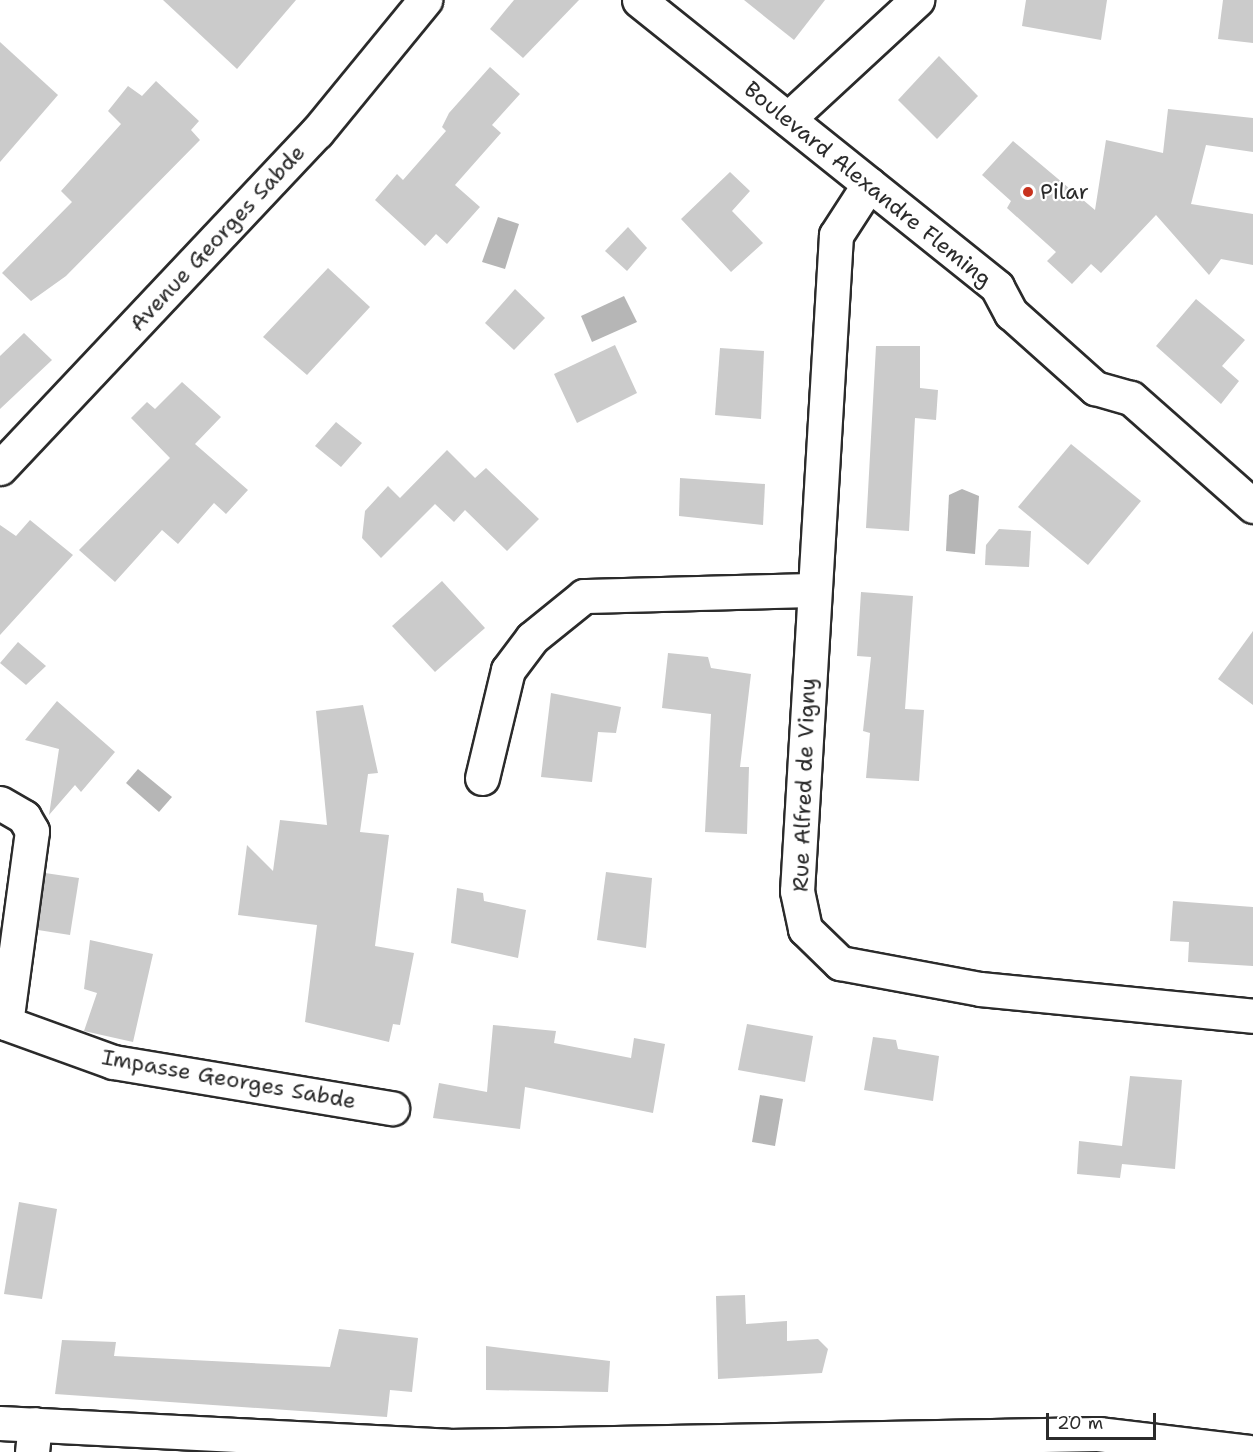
<!DOCTYPE html>
<html>
<head>
<meta charset="utf-8">
<style>
	body { margin:0 }
	#map { position:relative; width:1253px; height:1452px; overflow:hidden; background:#fff; font-family:"Shantell Sans",sans-serif }
	div>[style] { position:absolute }
	.water>* { inset:0; background:#b6b6b6 }
	.building>* { inset:0; background:#cbcbcb }
	.roads { filter:drop-shadow(2px 0 #2b2b2b) drop-shadow(-2px 0 #2b2b2b) drop-shadow(0 2px #2b2b2b) drop-shadow(0 -2px #2b2b2b) }
	.minor>* { height:33px; margin:-16.5px; padding:0 16.5px; transform-origin:16.5px; border-radius:16.5px; background:#fff }
	.dots>* { width:16px; height:16px; translate:-50% -50%; box-sizing:border-box; border:3px solid #fff; border-radius:50% }
	span { translate:-50% -50%; white-space:nowrap; text-align:center; line-height:1.15; -webkit-text-stroke:4.5px #fff; paint-order:stroke }
	.street-label { font-size:22px; color:#2b2b2b }
	.poi-label { font-size:22px; color:#2b2b2b }
	.left { translate:0 -50%; text-align:left }
	.scale { position:absolute; left:1046px; top:1413px; width:110px; height:27px; box-sizing:border-box; border:3px solid #2b2b2b; border-top:0; padding-left:8px; font-size:18px; line-height:21px; white-space:nowrap; color:#2b2b2b; -webkit-text-stroke:4px #fff; paint-order:stroke }
</style>
</head>
<body>
<div id="map">
	<div class="water">
		<div style="clip-path:polygon(498px 217px,519px 224px,505px 269px,482px 262px)"></div>
		<div style="clip-path:polygon(624px 296px,637px 322px,592px 342px,581px 316px)"></div>
		<div style="clip-path:polygon(962px 489px,979px 496px,975px 554px,946px 551px,949px 495px)"></div>
		<div style="clip-path:polygon(138px 769px,172px 797px,159px 812px,126px 783px)"></div>
		<div style="clip-path:polygon(760px 1095px,783px 1099px,775px 1146px,752px 1142px)"></div>
	</div>
	<div class="building">
		<div style="clip-path:polygon(163px 0,296px 0,237px 69px)"></div>
		<div style="clip-path:polygon(514px 0,579px 0,523px 58px,490px 29px)"></div>
		<div style="clip-path:polygon(744px 0,825px 0,794px 40px)"></div>
		<div style="clip-path:polygon(1026px 0,1107px 0,1101px 40px,1022px 26px)"></div>
		<div style="clip-path:polygon(1223px 0,1253px 0,1253px 43px,1218px 39px)"></div>
		<div style="clip-path:polygon(0 42px,58px 95px,0 162px)"></div>
		<div style="clip-path:polygon(939px 56px,978px 96px,937px 139px,898px 100px)"></div>
		<div style="clip-path:polygon(490px 67px,520px 94px,492px 125px,501px 133px,455px 185px,480px 207px,447px 244px,436px 234px,425px 246px,375px 200px,397px 174px,403px 180px,446px 131px,442px 127px,449px 113px)"></div>
		<div style="clip-path:polygon(156px 81px,199px 121px,191px 130px,200px 140px,66px 276px,31px 301px,2px 273px,72px 202px,61px 191px,121px 124px,108px 111px,128px 86px,142px 96px)"></div>
		<div style="clip-path:polygon(1168px 109px,1253px 118px,1253px 152px,1206px 145px,1191px 204px,1253px 214px,1253px 265px,1221px 259px,1209px 275px,1156px 215px,1101px 273px,1091px 264px,1072px 284px,1047px 261px,1056px 252px,1007px 208px,1011px 201px,982px 175px,1013px 141px,1095px 210px,1106px 140px,1163px 153px)"></div>
		<div style="clip-path:polygon(730px 172px,750px 191px,732px 211px,763px 243px,731px 272px,681px 219px)"></div>
		<div style="clip-path:polygon(628px 227px,647px 248px,627px 271px,605px 251px)"></div>
		<div style="clip-path:polygon(328px 268px,370px 307px,307px 375px,263px 337px)"></div>
		<div style="clip-path:polygon(515px 289px,545px 318px,514px 350px,485px 323px)"></div>
		<div style="clip-path:polygon(1196px 299px,1245px 340px,1222px 366px,1239px 381px,1221px 404px,1156px 346px)"></div>
		<div style="clip-path:polygon(24px 333px,52px 360px,0 409px,0 356px)"></div>
		<div style="clip-path:polygon(615px 345px,637px 393px,577px 423px,554px 374px)"></div>
		<div style="clip-path:polygon(876px 346px,920px 346px,920px 388px,938px 390px,936px 420px,915px 418px,909px 531px,866px 528px)"></div>
		<div style="clip-path:polygon(720px 348px,764px 351px,761px 419px,715px 415px)"></div>
		<div style="clip-path:polygon(182px 382px,221px 417px,195px 444px,248px 490px,226px 514px,214px 503px,178px 544px,162px 530px,115px 582px,79px 550px,170px 458px,131px 418px,147px 402px,155px 409px)"></div>
		<div style="clip-path:polygon(336px 422px,362px 443px,341px 467px,315px 446px)"></div>
		<div style="clip-path:polygon(1071px 444px,1141px 501px,1088px 565px,1018px 507px)"></div>
		<div style="clip-path:polygon(447px 450px,475px 478px,486px 468px,539px 519px,507px 551px,465px 510px,454px 522px,435px 504px,381px 558px,362px 538px,365px 511px,388px 486px,400px 498px)"></div>
		<div style="clip-path:polygon(680px 478px,765px 484px,763px 525px,679px 516px)"></div>
		<div style="clip-path:polygon(30px 520px,73px 555px,0 635px,0 525px,16px 536px)"></div>
		<div style="clip-path:polygon(999px 529px,1031px 531px,1029px 567px,985px 565px,986px 545px)"></div>
		<div style="clip-path:polygon(442px 581px,485px 628px,435px 672px,392px 626px)"></div>
		<div style="clip-path:polygon(861px 592px,913px 596px,905px 709px,924px 710px,919px 781px,866px 778px,870px 733px,863px 731px,871px 657px,857px 656px)"></div>
		<div style="clip-path:polygon(1253px 631px,1253px 705px,1218px 679px)"></div>
		<div style="clip-path:polygon(18px 642px,46px 666px,26px 685px,0 663px)"></div>
		<div style="clip-path:polygon(668px 653px,708px 657px,711px 668px,751px 674px,740px 767px,749px 767px,747px 834px,705px 832px,711px 714px,662px 708px)"></div>
		<div style="clip-path:polygon(551px 693px,621px 707px,616px 733px,598px 732px,592px 782px,541px 777px)"></div>
		<div style="clip-path:polygon(57px 701px,115px 752px,81px 792px,75px 785px,49px 815px,59px 749px,25px 740px)"></div>
		<div style="clip-path:polygon(363px 705px,378px 773px,368px 774px,360px 832px,389px 835px,375px 946px,414px 953px,400px 1025px,393px 1024px,389px 1042px,305px 1022px,317px 925px,238px 915px,247px 845px,273px 871px,280px 820px,327px 825px,316px 711px)"></div>
		<div style="clip-path:polygon(606px 872px,652px 878px,646px 948px,597px 940px)"></div>
		<div style="clip-path:polygon(45px 873px,79px 878px,70px 935px,38px 930px)"></div>
		<div style="clip-path:polygon(457px 888px,483px 893px,484px 901px,526px 910px,518px 958px,451px 943px)"></div>
		<div style="clip-path:polygon(1173px 901px,1253px 907px,1253px 966px,1188px 962px,1189px 942px,1170px 941px)"></div>
		<div style="clip-path:polygon(90px 940px,153px 954px,133px 1042px,84px 1031px,97px 993px,84px 989px)"></div>
		<div style="clip-path:polygon(747px 1024px,813px 1036px,805px 1082px,738px 1070px)"></div>
		<div style="clip-path:polygon(493px 1025px,556px 1031px,554px 1043px,631px 1058px,634px 1038px,665px 1044px,653px 1113px,525px 1087px,520px 1129px,433px 1118px,439px 1083px,487px 1092px)"></div>
		<div style="clip-path:polygon(873px 1037px,896px 1040px,898px 1049px,939px 1056px,933px 1101px,864px 1090px)"></div>
		<div style="clip-path:polygon(1130px 1076px,1182px 1080px,1175px 1169px,1122px 1164px,1120px 1178px,1077px 1174px,1079px 1141px,1122px 1146px)"></div>
		<div style="clip-path:polygon(19px 1202px,57px 1209px,42px 1299px,4px 1294px)"></div>
		<div style="clip-path:polygon(745px 1295px,746px 1324px,787px 1321px,787px 1341px,818px 1339px,828px 1349px,822px 1373px,718px 1379px,716px 1296px)"></div>
		<div style="clip-path:polygon(339px 1329px,418px 1338px,412px 1392px,390px 1390px,387px 1417px,55px 1394px,62px 1340px,116px 1342px,114px 1356px,330px 1367px)"></div>
		<div style="clip-path:polygon(486px 1346px,610px 1361px,608px 1392px,486px 1390px)"></div>
	</div>
	<div class="roads">
		<div class="minor">
			<div style="left:639px;top:0;width:459px;rotate:38.7deg"></div>
			<div style="left:997px;top:287px;width:30px;rotate:62deg"></div>
			<div style="left:1011px;top:313px;width:113px;rotate:41.8deg"></div>
			<div style="left:1095px;top:388px;width:37px;rotate:16deg"></div>
			<div style="left:1131px;top:398px;width:163px;rotate:41.5deg"></div>
			<div style="left:788px;top:119px;width:176px;rotate:-42.7deg"></div>
			<div style="left:869px;top:184px;width:61px;rotate:122.9deg"></div>
			<div style="left:836px;top:235px;width:657px;rotate:93.4deg"></div>
			<div style="left:797px;top:891px;width:39px;rotate:78deg"></div>
			<div style="left:805px;top:929px;width:49px;rotate:44.2deg"></div>
			<div style="left:840px;top:963px;width:142px;rotate:10.5deg"></div>
			<div style="left:980px;top:989px;width:274px;rotate:5.6deg"></div>
			<div style="left:0;top:468px;width:462px;rotate:-46.7deg"></div>
			<div style="left:317px;top:132px;width:171px;rotate:-50.7deg"></div>
			<div style="left:482px;top:778px;width:111px;rotate:-76.5deg"></div>
			<div style="left:508px;top:670px;width:40px;rotate:-53deg"></div>
			<div style="left:532px;top:638px;width:67px;rotate:-38.9deg"></div>
			<div style="left:584px;top:596px;width:229px;rotate:-1.5deg"></div>
			<div style="left:0;top:803px;width:28px;rotate:30deg"></div>
			<div style="left:24px;top:817px;width:16px;rotate:60deg"></div>
			<div style="left:32px;top:831px;width:194px;rotate:97.7deg"></div>
			<div style="left:0;top:1021px;width:120px;rotate:19.9deg"></div>
			<div style="left:113px;top:1062px;width:283px;rotate:9.4deg"></div>
			<div style="left:0;top:1423px;width:449px;rotate:2.9deg"></div>
			<div style="left:448px;top:1446px;width:650px;rotate:-1.06deg"></div>
			<div style="left:1098px;top:1434px;width:152px;rotate:6.8deg"></div>
			<div style="left:32px;top:1452px;width:28px;rotate:-84deg"></div>
		</div>
	</div>
	<div class="dots">
		<div style="left:1028px;top:192px;background:#c8321e"></div>
	</div>
	<div class="street-label">
		<span style="left:868px;top:184px;rotate:39deg">Boulevard Alexandre Fleming</span>
		<span style="left:217px;top:238px;rotate:-47deg">Avenue Georges Sabde</span>
		<span style="left:804px;top:785px;rotate:-88deg">Rue Alfred de Vigny</span>
		<span style="left:229px;top:1079px;rotate:10deg">Impasse Georges Sabde</span>
	</div>
	<div class="poi-label">
		<span class="left" style="left:1040px;top:192px">Pilar</span>
	</div>
	<div class="scale">20 m</div>
</div>
</body>
</html>
